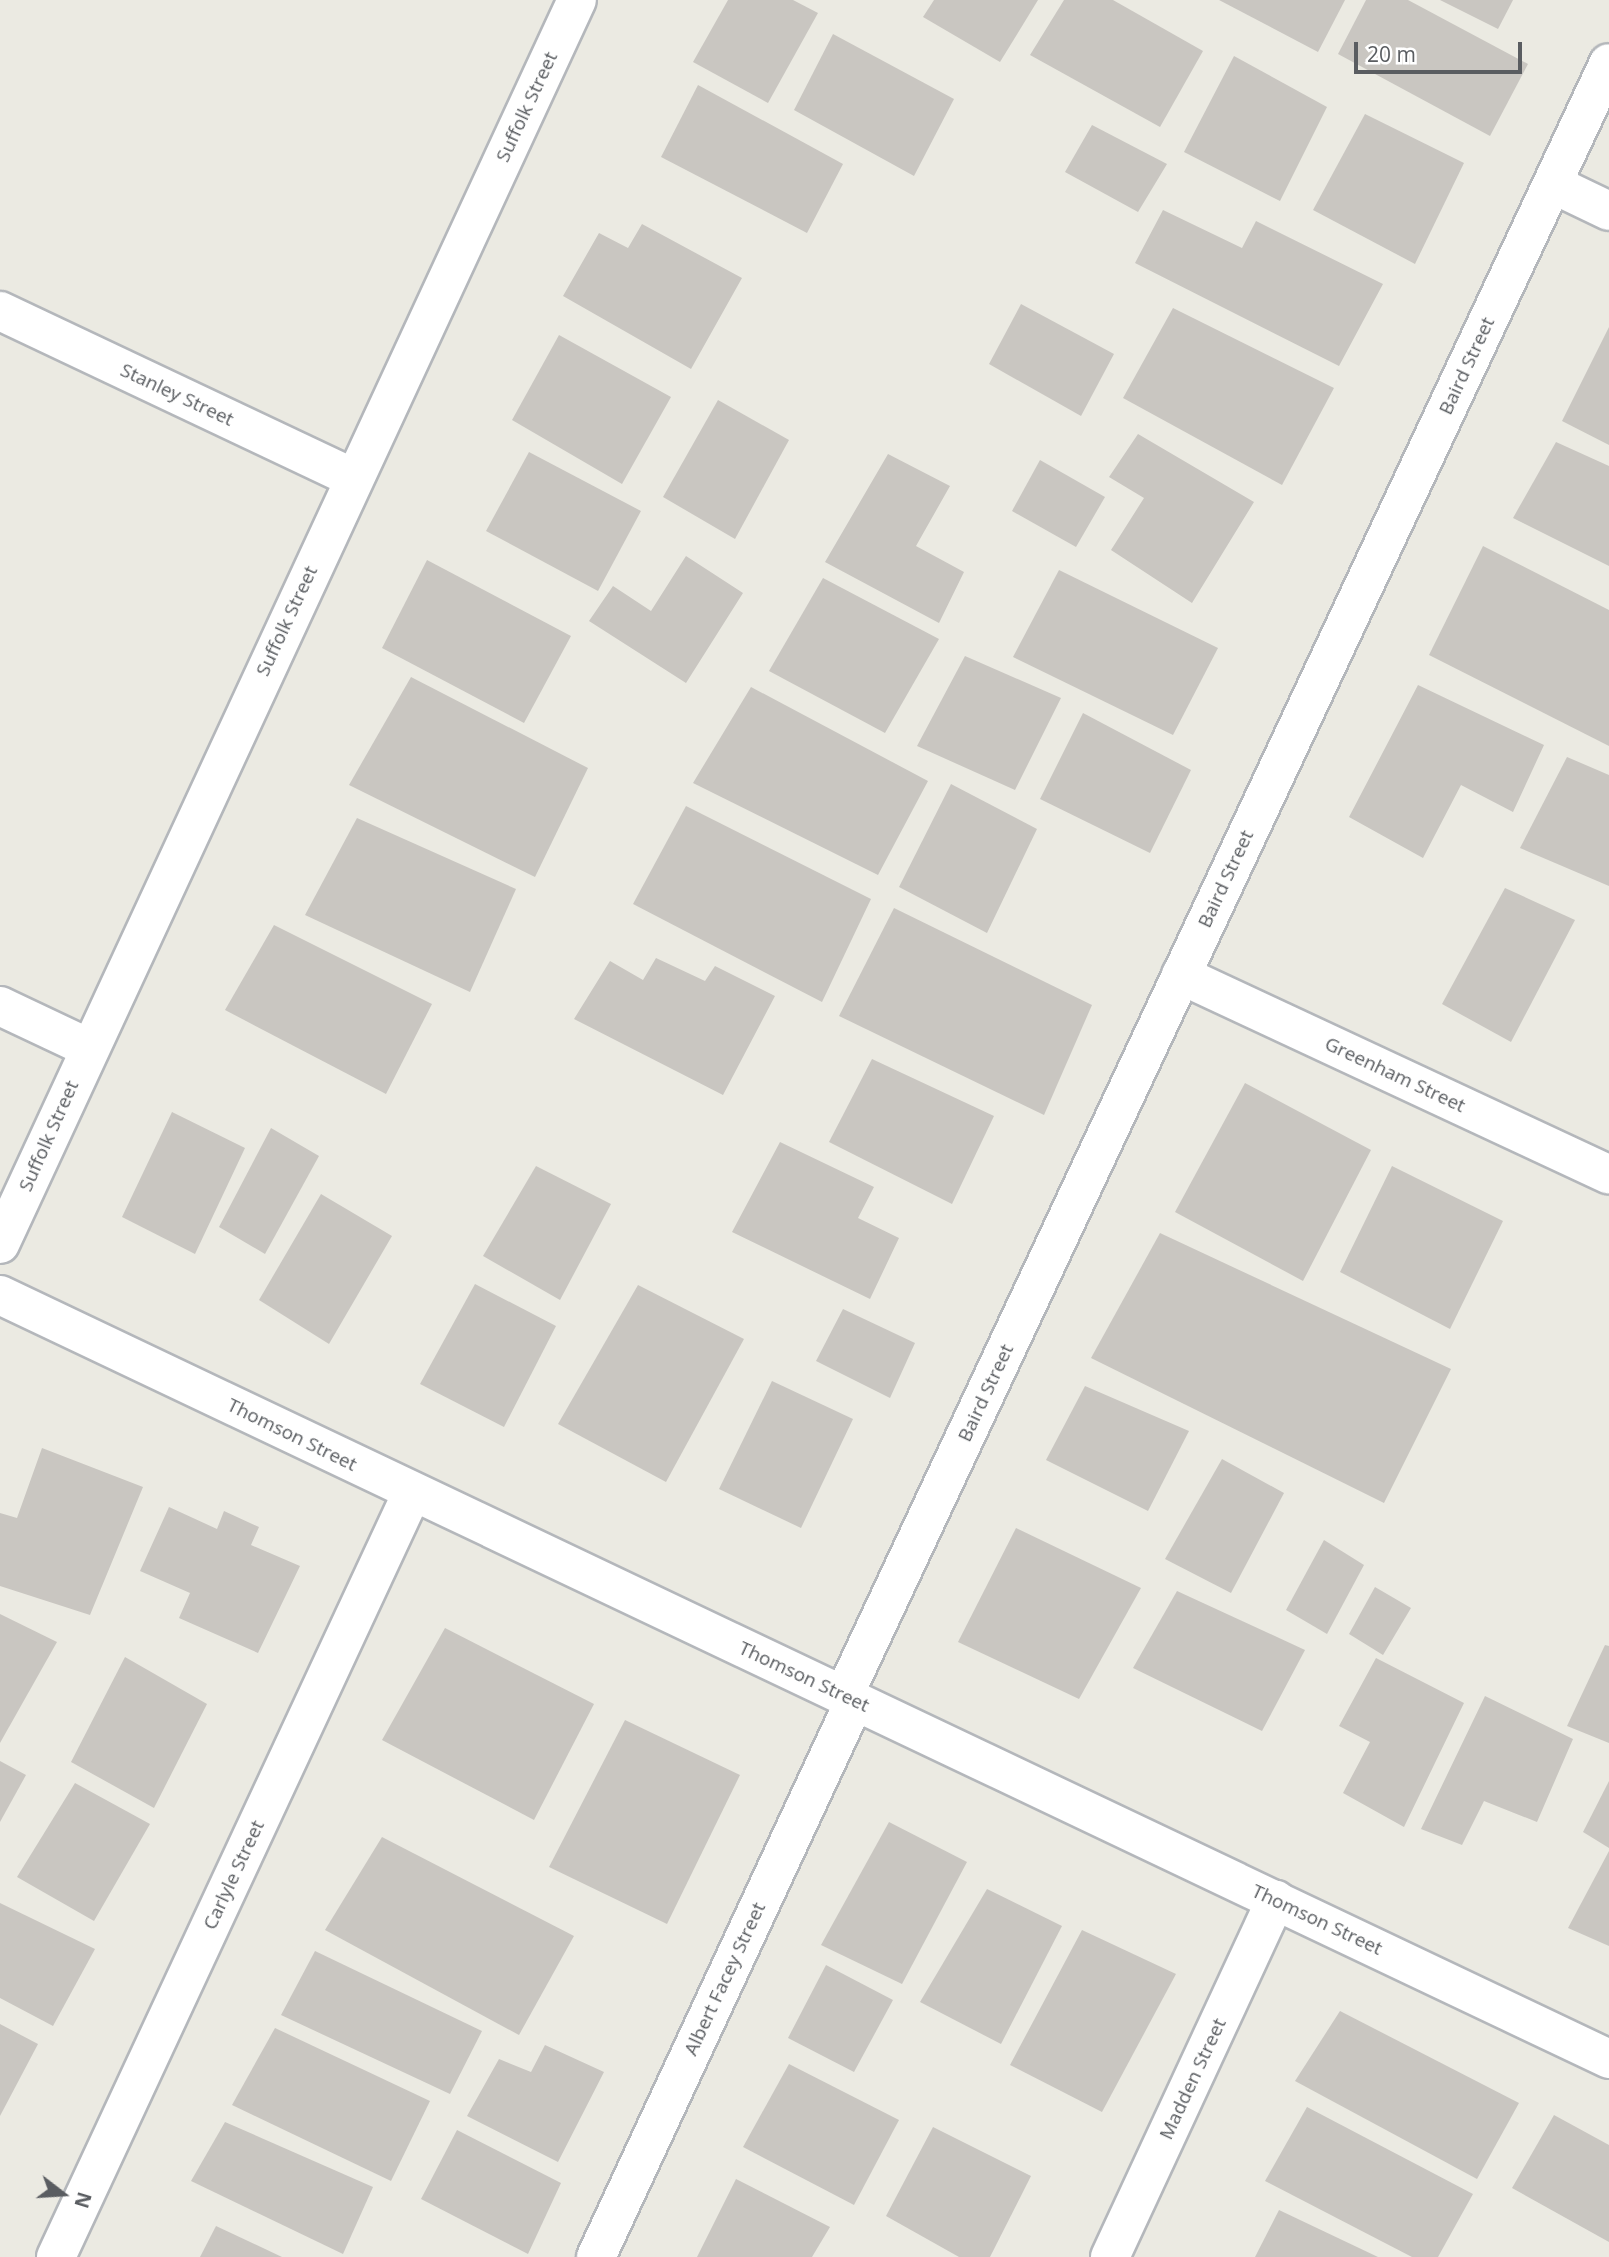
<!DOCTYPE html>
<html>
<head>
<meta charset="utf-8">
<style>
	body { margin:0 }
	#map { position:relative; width:1609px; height:2257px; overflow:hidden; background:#ebeae2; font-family:"Open Sans",sans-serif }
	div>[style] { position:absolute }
	.building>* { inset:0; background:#c9c6c1 }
	.roads { filter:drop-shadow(2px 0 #b4b7bb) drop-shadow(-2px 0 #b4b7bb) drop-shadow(0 2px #b4b7bb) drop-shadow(0 -2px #b4b7bb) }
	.street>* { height:38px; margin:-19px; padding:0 19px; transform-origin:19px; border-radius:19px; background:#fff }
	span { translate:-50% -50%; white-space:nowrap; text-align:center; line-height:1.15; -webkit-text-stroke:7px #fff; paint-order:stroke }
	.street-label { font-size:19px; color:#5a5d61 }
	.north { position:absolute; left:28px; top:2159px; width:70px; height:70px; -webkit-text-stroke:5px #fff; paint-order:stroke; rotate:107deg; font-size:19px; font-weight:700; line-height:28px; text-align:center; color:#5a5d61 }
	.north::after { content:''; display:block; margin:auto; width:24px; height:32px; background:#5a5d61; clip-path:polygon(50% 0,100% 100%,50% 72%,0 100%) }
	.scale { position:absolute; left:1354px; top:42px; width:168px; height:32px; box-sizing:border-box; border:4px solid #5a5d61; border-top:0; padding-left:9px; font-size:21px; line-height:24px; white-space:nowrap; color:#5a5d61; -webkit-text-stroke:5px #fff; paint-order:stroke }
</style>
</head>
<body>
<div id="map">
	<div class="building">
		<div style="clip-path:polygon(728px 0,793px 0,818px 13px,768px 103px,693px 62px)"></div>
		<div style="clip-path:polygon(934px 0,1038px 0,1000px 62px,923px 17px)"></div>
		<div style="clip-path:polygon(1064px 0,1113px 0,1203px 51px,1160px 127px,1030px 55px)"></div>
		<div style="clip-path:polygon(1219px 0,1345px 0,1318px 52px)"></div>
		<div style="clip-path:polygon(1366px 0,1408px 0,1528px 64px,1490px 136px,1338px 54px)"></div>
		<div style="clip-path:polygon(1440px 0,1513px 0,1498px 29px)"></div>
		<div style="clip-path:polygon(833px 34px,954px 99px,914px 176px,794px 110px)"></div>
		<div style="clip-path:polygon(1234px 56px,1327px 107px,1280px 201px,1184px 152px)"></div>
		<div style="clip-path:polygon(698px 85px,843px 164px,807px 233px,661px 157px)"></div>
		<div style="clip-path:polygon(1365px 114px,1464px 163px,1415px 264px,1313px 210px)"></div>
		<div style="clip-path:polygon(1092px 125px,1167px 164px,1138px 212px,1065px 172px)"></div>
		<div style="clip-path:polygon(1163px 210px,1242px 248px,1256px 221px,1383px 284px,1339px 366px,1135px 263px)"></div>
		<div style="clip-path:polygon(642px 224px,742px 278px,691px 369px,563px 296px,599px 233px,628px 248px)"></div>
		<div style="clip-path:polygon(1021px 304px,1114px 354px,1081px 416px,989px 364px)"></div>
		<div style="clip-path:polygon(1173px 308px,1334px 388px,1282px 485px,1123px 398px)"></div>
		<div style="clip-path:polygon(1609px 327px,1609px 445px,1562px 421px)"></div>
		<div style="clip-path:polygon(559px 335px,671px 397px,622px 484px,512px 420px)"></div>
		<div style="clip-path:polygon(718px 400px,789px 440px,735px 539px,663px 497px)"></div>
		<div style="clip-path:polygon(1138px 434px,1254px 502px,1192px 603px,1111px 550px,1144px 498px,1109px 477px)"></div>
		<div style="clip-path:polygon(1556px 442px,1609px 466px,1609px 566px,1513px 518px)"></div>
		<div style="clip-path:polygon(529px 452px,641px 511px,598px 591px,486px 531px)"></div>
		<div style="clip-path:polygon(888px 454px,950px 486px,916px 546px,964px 572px,939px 623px,825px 562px)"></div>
		<div style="clip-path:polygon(1040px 460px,1105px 497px,1076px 547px,1012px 511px)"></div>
		<div style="clip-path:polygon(1483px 546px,1609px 610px,1609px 746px,1429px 655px)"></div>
		<div style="clip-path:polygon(686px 556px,743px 593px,686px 683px,589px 621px,613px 586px,651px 611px)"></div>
		<div style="clip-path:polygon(427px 560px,571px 636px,524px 723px,382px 648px)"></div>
		<div style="clip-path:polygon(1059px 570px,1218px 648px,1173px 735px,1013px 657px)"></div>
		<div style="clip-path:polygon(823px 578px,939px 639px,885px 733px,769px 671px)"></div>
		<div style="clip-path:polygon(965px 656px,1061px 698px,1015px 790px,917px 746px)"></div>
		<div style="clip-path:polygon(411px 677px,588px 768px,535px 877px,349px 785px)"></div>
		<div style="clip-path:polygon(1418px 685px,1544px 745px,1513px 812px,1461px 785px,1423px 858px,1349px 817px)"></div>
		<div style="clip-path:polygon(751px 687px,928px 781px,878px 875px,693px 783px)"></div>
		<div style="clip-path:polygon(1083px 713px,1191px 770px,1150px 853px,1040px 799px)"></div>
		<div style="clip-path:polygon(1567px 757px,1609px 775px,1609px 886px,1520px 848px)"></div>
		<div style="clip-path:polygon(951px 784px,1037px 829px,987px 933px,899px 887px)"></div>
		<div style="clip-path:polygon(686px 806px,871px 899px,822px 1002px,633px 904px)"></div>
		<div style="clip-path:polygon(357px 818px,516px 889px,470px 992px,305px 915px)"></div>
		<div style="clip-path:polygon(1505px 888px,1575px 920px,1511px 1042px,1442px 1004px)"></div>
		<div style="clip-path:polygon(894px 908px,1092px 1005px,1044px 1115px,839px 1016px)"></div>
		<div style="clip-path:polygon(274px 925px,432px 1004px,386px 1094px,225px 1010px)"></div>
		<div style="clip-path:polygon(656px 958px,705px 981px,715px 966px,775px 996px,723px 1095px,574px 1019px,610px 961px,643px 980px)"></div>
		<div style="clip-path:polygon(872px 1059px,994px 1116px,952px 1204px,829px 1142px)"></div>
		<div style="clip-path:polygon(1245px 1083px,1371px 1150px,1303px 1281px,1175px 1212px)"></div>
		<div style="clip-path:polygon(172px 1112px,245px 1148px,195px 1254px,122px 1217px)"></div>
		<div style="clip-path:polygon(271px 1128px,319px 1156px,265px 1254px,219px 1227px)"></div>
		<div style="clip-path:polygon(780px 1142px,874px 1187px,858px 1218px,899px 1238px,870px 1299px,732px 1232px)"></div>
		<div style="clip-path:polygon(536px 1166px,611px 1204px,560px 1300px,483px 1256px)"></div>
		<div style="clip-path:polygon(1392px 1166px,1503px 1221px,1450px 1329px,1340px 1272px)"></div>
		<div style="clip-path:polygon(321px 1194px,392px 1236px,329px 1344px,259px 1300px)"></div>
		<div style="clip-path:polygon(1160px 1233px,1451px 1369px,1384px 1503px,1091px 1358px)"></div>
		<div style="clip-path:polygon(475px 1284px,556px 1326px,504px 1427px,420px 1384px)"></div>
		<div style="clip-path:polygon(638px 1285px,744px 1339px,666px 1482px,558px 1424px)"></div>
		<div style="clip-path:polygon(843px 1309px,915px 1343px,890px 1398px,816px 1361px)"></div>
		<div style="clip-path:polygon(772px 1381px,853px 1419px,801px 1528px,719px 1489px)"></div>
		<div style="clip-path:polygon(1085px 1386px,1189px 1431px,1148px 1511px,1046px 1460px)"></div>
		<div style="clip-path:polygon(42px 1448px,143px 1487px,90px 1615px,0 1586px,0 1513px,17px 1518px)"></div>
		<div style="clip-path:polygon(1222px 1459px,1284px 1493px,1231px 1593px,1165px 1559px)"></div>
		<div style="clip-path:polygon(169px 1507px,217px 1529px,224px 1511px,259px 1527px,251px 1545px,300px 1566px,258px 1653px,179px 1618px,190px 1593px,140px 1571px)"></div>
		<div style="clip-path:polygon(1016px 1528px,1141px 1588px,1079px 1699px,958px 1642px)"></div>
		<div style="clip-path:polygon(1324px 1540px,1364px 1565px,1327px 1634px,1286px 1610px)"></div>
		<div style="clip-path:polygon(1375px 1587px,1411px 1608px,1383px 1655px,1349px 1634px)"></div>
		<div style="clip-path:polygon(1177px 1591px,1305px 1650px,1262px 1731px,1133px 1668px)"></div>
		<div style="clip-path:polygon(0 1614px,57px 1642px,0 1743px)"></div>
		<div style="clip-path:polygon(445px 1628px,594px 1704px,534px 1820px,382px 1740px)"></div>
		<div style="clip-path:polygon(1605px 1645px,1609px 1646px,1609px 1743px,1567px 1726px)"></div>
		<div style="clip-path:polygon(125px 1657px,207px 1704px,154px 1808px,71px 1762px)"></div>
		<div style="clip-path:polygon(1376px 1658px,1464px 1703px,1404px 1827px,1343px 1793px,1370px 1742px,1339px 1726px)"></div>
		<div style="clip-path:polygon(1485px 1696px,1573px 1739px,1537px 1822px,1484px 1801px,1462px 1845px,1421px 1829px)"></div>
		<div style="clip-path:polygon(625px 1720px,740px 1775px,667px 1924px,549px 1867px)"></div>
		<div style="clip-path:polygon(0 1761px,26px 1775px,0 1822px)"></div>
		<div style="clip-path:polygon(1609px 1781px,1609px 1848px,1583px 1832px)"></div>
		<div style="clip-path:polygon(75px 1783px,150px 1824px,94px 1921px,17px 1877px)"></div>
		<div style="clip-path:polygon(889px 1822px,967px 1862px,902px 1984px,821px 1945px)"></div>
		<div style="clip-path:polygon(382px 1837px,574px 1936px,519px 2035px,325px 1930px)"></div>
		<div style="clip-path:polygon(1609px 1851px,1609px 1946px,1568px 1928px)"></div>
		<div style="clip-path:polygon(987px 1889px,1062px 1926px,1001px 2044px,920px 2002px)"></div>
		<div style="clip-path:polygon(0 1903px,95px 1949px,53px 2026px,0 1998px)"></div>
		<div style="clip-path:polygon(1082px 1930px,1176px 1974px,1102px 2112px,1010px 2065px)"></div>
		<div style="clip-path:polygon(315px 1951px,482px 2031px,450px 2094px,281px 2015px)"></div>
		<div style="clip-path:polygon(826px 1965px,893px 2000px,854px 2072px,788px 2038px)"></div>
		<div style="clip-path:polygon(1340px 2011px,1519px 2103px,1477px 2179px,1295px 2081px)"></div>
		<div style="clip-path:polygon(0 2024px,38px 2044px,0 2116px)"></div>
		<div style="clip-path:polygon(275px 2028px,430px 2101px,391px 2181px,232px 2105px)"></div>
		<div style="clip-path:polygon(545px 2045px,604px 2072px,558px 2162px,467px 2116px,499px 2059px,531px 2072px)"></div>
		<div style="clip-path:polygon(789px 2064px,899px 2120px,854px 2205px,743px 2147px)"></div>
		<div style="clip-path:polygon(1307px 2107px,1473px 2194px,1438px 2257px,1412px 2257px,1265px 2181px)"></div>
		<div style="clip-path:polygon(1554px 2115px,1609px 2145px,1609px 2242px,1512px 2188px)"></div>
		<div style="clip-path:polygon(225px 2122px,373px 2187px,343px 2254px,191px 2181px)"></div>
		<div style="clip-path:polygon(933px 2127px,1031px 2176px,990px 2257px,959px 2257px,886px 2216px)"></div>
		<div style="clip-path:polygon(457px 2130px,561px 2183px,528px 2254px,421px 2199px)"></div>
		<div style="clip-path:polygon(736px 2179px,830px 2227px,812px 2257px,697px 2257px)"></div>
		<div style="clip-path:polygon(1279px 2210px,1378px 2257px,1255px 2257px)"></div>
		<div style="clip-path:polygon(216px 2226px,282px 2257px,200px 2257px)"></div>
	</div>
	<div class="roads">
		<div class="street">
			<div style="left:1553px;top:184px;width:62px;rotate:25.7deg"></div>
			<div style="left:0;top:311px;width:391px;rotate:25.3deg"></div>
			<div style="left:1181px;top:975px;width:472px;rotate:25deg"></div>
			<div style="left:0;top:1006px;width:98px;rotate:25.3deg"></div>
			<div style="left:0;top:1244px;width:1371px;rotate:-65.12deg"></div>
			<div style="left:0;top:1295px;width:1781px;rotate:25.4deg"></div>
			<div style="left:844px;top:1695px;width:1802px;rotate:-64.89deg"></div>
			<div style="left:56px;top:2257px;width:843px;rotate:-65.02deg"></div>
			<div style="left:596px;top:2257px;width:614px;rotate:-65.06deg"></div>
			<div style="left:1110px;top:2257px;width:394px;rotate:-65.1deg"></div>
		</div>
	</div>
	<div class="street-label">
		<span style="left:527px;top:107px;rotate:-65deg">Suffolk Street</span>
		<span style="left:1467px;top:366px;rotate:-65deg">Baird Street</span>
		<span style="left:177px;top:395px;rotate:25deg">Stanley Street</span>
		<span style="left:287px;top:621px;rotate:-65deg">Suffolk Street</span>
		<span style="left:1226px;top:879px;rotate:-65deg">Baird Street</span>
		<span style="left:1395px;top:1075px;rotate:25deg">Greenham Street</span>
		<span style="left:49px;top:1136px;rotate:-66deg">Suffolk Street</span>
		<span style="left:986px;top:1393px;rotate:-65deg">Baird Street</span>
		<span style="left:292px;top:1435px;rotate:26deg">Thomson Street</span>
		<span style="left:804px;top:1677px;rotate:25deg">Thomson Street</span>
		<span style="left:234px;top:1875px;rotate:-65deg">Carlyle Street</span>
		<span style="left:1317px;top:1920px;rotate:25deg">Thomson Street</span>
		<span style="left:725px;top:1979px;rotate:-65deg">Albert Facey Street</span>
		<span style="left:1193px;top:2079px;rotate:-65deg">Madden Street</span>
	</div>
	<div class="north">N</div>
	<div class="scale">20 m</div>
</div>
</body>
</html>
